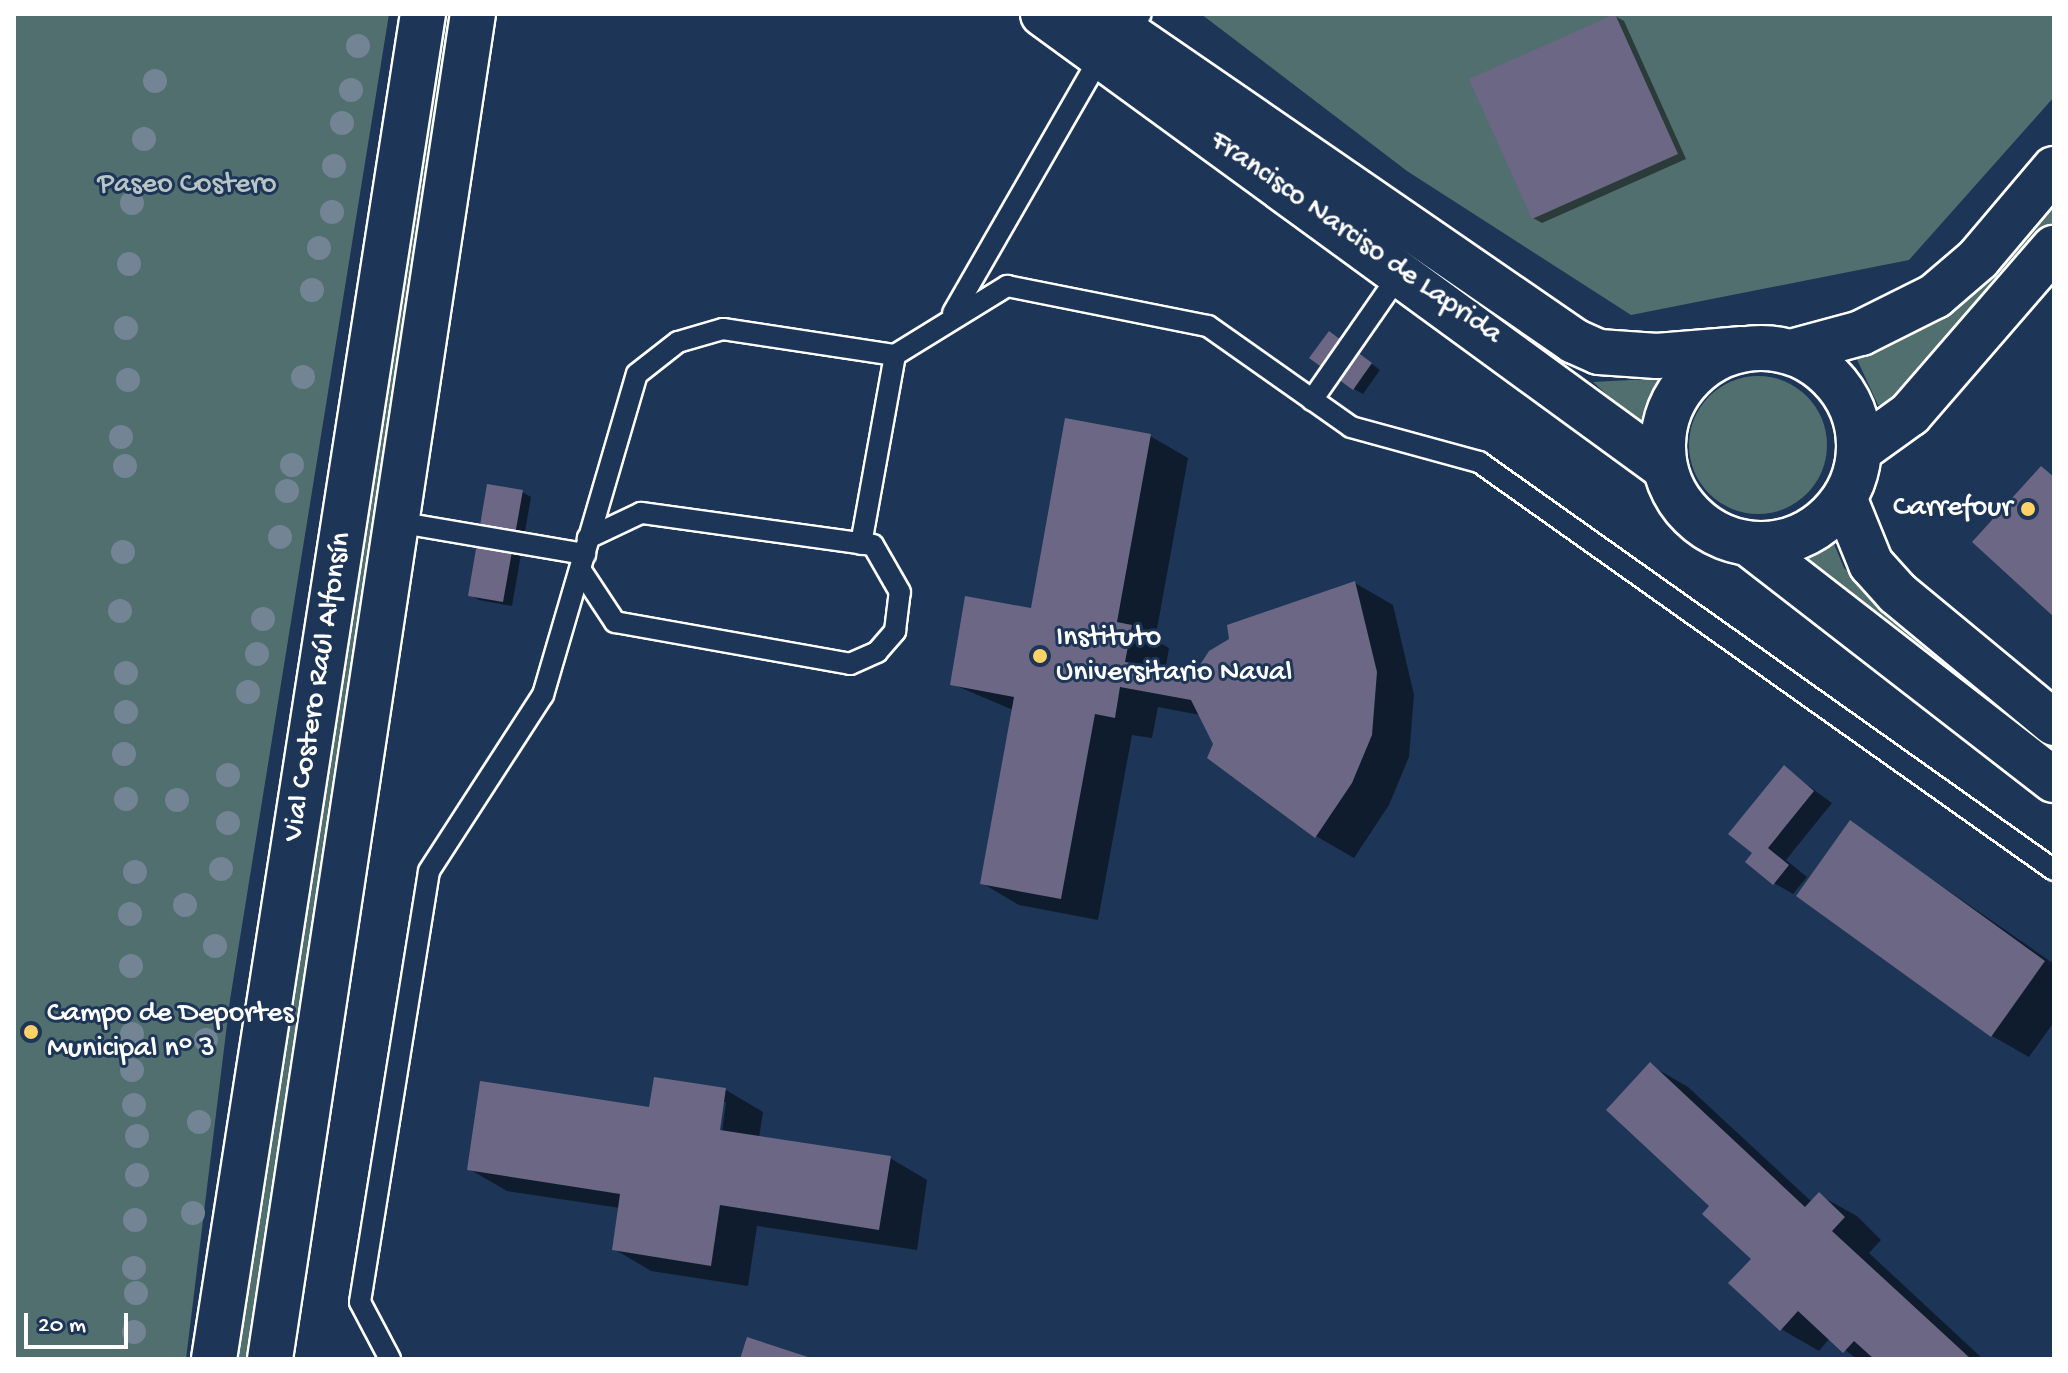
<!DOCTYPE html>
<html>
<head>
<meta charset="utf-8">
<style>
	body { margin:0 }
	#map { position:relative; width:2068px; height:1373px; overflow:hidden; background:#1d3557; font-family:"Gochi Hand",sans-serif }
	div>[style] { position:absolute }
	.green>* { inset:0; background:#516f6e }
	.round { border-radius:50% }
	.shadow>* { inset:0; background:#0007 }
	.building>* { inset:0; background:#6b6784 }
	.roads { filter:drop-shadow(2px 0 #fff) drop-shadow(-2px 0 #fff) drop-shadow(0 2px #fff) drop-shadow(0 -2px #fff) }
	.service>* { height:20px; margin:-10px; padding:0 10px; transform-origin:10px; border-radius:10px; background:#1d3557 }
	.tertiary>* { height:44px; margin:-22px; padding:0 22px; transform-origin:22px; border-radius:22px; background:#1d3557 }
	.tertiary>.ring { margin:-22px; padding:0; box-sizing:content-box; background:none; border:44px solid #1d3557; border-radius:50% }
	.trees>* { width:24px; height:24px; margin:-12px; border-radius:50%; background:#738494 }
	.dots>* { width:22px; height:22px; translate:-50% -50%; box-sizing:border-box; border:4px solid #1d3557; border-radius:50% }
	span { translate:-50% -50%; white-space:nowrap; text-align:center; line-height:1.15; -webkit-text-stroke:6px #1d3557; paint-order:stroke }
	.park-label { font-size:30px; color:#b9c5c5 }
	.street-label { font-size:30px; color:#fff }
	.poi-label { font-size:30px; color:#fff }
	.right { translate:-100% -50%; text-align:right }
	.left { translate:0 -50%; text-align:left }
	.frame { position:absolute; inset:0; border:16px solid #fff; pointer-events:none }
	.scale { position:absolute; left:24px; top:1313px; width:104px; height:36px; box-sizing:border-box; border:4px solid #fff; border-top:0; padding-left:10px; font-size:24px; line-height:28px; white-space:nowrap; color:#fff; -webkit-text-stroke:6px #1d3557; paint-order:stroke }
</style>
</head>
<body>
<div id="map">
	<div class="green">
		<div style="clip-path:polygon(14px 14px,389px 14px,230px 1000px,186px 1359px,14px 1359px)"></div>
		<div style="clip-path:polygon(442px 14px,458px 14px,255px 1359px,236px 1359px)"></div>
		<div style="clip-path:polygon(1201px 14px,2054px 14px,2054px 97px,1909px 260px,1631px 315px,1407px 171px)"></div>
		<div style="clip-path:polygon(2054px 200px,2054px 221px,1893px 406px,1878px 405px,1854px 353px,1916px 331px,1951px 307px)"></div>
		<div class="round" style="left:1689px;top:376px;width:138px;height:138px"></div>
		<div style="clip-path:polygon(1668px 378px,1646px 430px,1593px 382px)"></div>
		<div style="clip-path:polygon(1832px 539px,1844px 568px,2033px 749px,1792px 561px)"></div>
	</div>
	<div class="shadow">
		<div style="clip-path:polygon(1615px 16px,1624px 21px,1686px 159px,1542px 223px,1533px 218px)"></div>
		<div style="clip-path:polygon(1338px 339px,1380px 370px,1363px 394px,1354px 389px)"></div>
		<div style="clip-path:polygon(1150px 436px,1188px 458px,1155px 640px,1169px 648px,1165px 671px,1195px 676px,1355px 583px,1393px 605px,1414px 695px,1409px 757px,1389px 805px,1354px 858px,1316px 836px,1215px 744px,1200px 715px,1158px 707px,1152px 738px,1132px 735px,1098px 920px,1019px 905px,982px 883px,1013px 710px,952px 684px,1032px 610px)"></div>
		<div style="clip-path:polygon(522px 492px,531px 497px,512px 606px,479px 600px,470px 595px)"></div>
		<div style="clip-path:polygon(1784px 768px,1832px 803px,1786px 860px,1807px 877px,1793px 894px,1774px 883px,1755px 853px)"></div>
		<div style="clip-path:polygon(1851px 823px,2054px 964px,2054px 1022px,2029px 1057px,1992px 1036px)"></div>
		<div style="clip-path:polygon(1650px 1065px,1688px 1087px,1812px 1202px,1819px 1195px,1857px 1216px,1881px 1240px,1869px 1253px,1983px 1359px,1857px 1359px,1830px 1338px,1819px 1351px,1781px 1329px,1753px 1258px,1712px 1206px)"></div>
		<div style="clip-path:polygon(evenodd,726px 1090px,763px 1112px,759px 1138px,890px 1158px,927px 1180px,917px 1250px,757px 1226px,748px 1286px,651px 1271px,614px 1249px,620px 1208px,507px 1191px,469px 1169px,726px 1090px,722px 1102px,726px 1102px,721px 1140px,717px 1139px,722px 1102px)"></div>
	</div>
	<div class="building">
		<div style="clip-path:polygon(1615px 14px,1678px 154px,1532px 219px,1469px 79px)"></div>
		<div style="clip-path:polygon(1329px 331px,1372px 363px,1353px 390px,1309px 358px)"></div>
		<div style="clip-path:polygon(1065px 418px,1151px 434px,1117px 622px,1132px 625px,1125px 662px,1194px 674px,1209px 651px,1229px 639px,1227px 625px,1355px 581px,1377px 672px,1372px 735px,1352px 783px,1315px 838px,1207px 758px,1213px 744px,1191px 700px,1120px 687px,1115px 718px,1095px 714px,1061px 899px,980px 884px,1014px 697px,950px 685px,965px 596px,1031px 608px)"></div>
		<div style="clip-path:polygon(2041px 466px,2054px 477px,2054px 617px,1972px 542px)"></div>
		<div style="clip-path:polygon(487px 484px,523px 490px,503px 602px,468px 596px)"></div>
		<div style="clip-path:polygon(1784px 765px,1814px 791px,1768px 848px,1789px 865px,1773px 885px,1745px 862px,1752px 853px,1728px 834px)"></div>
		<div style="clip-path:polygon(1850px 820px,2045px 961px,1991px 1037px,1796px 896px)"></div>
		<div style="clip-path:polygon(1650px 1062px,1805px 1207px,1819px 1192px,1845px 1217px,1832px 1231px,1971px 1359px,1874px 1359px,1854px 1341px,1843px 1353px,1798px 1311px,1780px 1331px,1728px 1283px,1751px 1259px,1702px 1214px,1709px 1206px,1606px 1110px)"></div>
		<div style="clip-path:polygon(654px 1077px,726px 1088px,720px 1130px,891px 1156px,879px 1230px,720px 1205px,711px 1266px,612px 1250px,620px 1194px,467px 1170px,480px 1081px,649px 1107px)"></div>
		<div style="clip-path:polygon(747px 1337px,811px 1358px,810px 1359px,740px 1359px)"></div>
	</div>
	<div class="roads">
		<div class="service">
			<div style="left:953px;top:313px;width:295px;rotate:-60.1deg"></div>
			<div style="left:1100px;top:57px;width:59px;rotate:-46.4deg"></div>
			<div style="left:1312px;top:400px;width:156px;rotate:-55.2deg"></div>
			<div style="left:397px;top:522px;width:191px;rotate:9.7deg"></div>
			<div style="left:861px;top:544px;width:192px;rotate:-79.8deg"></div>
			<div style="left:582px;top:572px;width:60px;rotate:56.6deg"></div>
			<div style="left:615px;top:622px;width:239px;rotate:10.1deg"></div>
			<div style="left:850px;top:664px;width:30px;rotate:-24deg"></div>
			<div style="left:877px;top:652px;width:28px;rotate:-49deg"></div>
			<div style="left:895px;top:631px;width:39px;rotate:-83deg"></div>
			<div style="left:900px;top:592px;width:54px;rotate:-119.9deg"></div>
			<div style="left:873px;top:545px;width:234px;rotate:-172.1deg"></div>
			<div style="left:641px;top:513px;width:59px;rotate:154.7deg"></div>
			<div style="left:390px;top:1359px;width:64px;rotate:-117.8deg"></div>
			<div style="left:360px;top:1302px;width:436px;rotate:-80.9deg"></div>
			<div style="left:429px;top:871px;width:210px;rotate:-57.1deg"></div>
			<div style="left:543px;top:695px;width:334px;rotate:-73.7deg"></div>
			<div style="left:637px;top:374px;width:52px;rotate:-38deg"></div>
			<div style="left:678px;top:342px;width:47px;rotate:-16.1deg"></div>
			<div style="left:723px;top:329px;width:174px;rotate:8.6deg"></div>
			<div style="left:895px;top:355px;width:132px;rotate:-31.6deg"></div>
			<div style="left:1007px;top:286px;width:205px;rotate:11.3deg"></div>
			<div style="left:1208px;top:326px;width:175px;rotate:35.2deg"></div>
			<div style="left:1351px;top:427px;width:133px;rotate:15.3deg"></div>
			<div style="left:1479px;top:462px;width:705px;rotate:35.36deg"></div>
		</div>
		<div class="tertiary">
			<div style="left:1043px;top:14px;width:769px;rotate:36.11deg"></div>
			<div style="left:1099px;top:14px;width:577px;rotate:34.54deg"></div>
			<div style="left:1574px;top:341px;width:27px;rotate:24deg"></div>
			<div style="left:1599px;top:352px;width:58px;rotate:3.9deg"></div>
			<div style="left:1657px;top:356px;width:83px;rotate:-4.8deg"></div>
			<div class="ring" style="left:1663px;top:348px;width:152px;height:152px"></div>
			<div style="left:1791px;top:352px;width:73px;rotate:-15.2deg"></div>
			<div style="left:1861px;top:333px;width:83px;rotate:-26.6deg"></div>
			<div style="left:1935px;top:296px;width:57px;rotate:-40.7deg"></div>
			<div style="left:1978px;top:259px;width:118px;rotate:-49.8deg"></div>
			<div style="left:1860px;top:450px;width:62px;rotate:-35.8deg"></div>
			<div style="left:1910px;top:414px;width:220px;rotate:-49.1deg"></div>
			<div style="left:1845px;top:500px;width:69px;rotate:67.9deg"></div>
			<div style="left:1871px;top:564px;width:39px;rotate:48deg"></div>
			<div style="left:1897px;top:593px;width:204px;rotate:39.6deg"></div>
			<div style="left:1752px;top:546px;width:382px;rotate:37.8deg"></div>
			<div style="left:214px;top:1359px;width:1361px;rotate:-81.17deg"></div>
			<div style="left:270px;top:1359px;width:1360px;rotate:-81.42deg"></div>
		</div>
	</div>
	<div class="trees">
		<div style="left:358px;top:46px"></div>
		<div style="left:155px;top:81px"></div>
		<div style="left:351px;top:90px"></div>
		<div style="left:342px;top:123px"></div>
		<div style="left:144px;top:139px"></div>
		<div style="left:334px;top:166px"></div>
		<div style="left:132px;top:203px"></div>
		<div style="left:332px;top:212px"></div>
		<div style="left:319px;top:248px"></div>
		<div style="left:129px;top:264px"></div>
		<div style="left:312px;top:290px"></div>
		<div style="left:126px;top:328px"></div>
		<div style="left:303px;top:377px"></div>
		<div style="left:128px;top:380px"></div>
		<div style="left:121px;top:437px"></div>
		<div style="left:292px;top:465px"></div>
		<div style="left:125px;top:466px"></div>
		<div style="left:287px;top:491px"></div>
		<div style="left:280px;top:537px"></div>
		<div style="left:123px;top:552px"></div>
		<div style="left:120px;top:611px"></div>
		<div style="left:263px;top:619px"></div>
		<div style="left:257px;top:654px"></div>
		<div style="left:126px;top:673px"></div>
		<div style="left:248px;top:692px"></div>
		<div style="left:126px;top:712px"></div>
		<div style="left:124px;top:754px"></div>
		<div style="left:228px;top:775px"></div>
		<div style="left:126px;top:799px"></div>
		<div style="left:177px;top:800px"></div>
		<div style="left:228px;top:823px"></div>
		<div style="left:221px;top:869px"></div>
		<div style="left:135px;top:872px"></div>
		<div style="left:185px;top:905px"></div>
		<div style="left:130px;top:914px"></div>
		<div style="left:215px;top:946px"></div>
		<div style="left:131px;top:966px"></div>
		<div style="left:132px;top:1034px"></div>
		<div style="left:206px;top:1040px"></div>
		<div style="left:132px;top:1070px"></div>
		<div style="left:134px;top:1105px"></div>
		<div style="left:199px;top:1122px"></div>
		<div style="left:137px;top:1136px"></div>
		<div style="left:137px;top:1175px"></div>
		<div style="left:193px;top:1213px"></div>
		<div style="left:135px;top:1220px"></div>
		<div style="left:134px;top:1268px"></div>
		<div style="left:136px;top:1293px"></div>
		<div style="left:134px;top:1332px"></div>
	</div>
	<div class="dots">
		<div style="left:2028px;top:509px;background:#ffd166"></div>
		<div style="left:1040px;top:656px;background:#ffd166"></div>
		<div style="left:31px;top:1032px;background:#ffd166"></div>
	</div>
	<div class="park-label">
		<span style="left:187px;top:186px">Paseo Costero</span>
	</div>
	<div class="street-label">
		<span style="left:1355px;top:239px;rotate:35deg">Francisco Narciso de Laprida</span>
		<span style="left:319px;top:687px;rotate:-81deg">Vial Costero Raúl Alfonsín</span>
	</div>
	<div class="poi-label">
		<span class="right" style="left:2012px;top:509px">Carrefour</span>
		<span class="left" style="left:1056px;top:656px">Instituto<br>Universitario Naval</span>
		<span class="left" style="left:47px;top:1032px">Campo de Deportes<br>Municipal n° 3</span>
	</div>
	<div class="frame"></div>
	<div class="scale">20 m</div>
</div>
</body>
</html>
